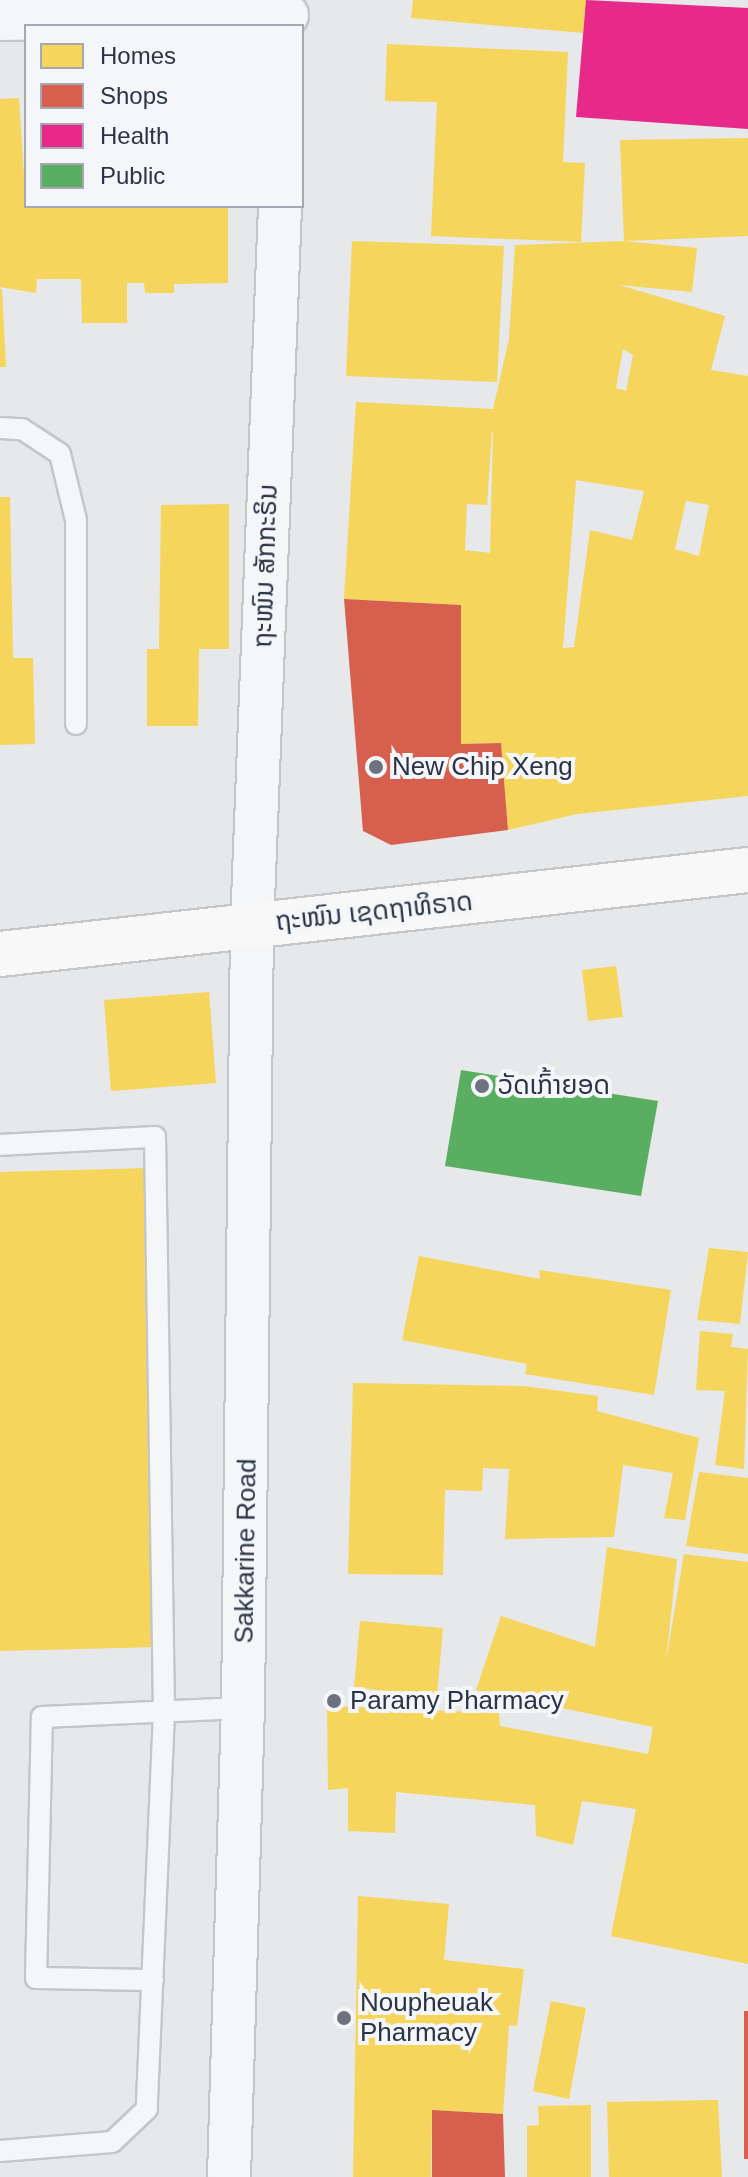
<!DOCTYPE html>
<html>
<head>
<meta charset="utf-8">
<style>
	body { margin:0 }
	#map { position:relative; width:748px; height:2177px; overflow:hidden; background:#e6e8ea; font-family:Arial,"Noto Sans Lao",sans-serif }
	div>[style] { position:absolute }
	.homes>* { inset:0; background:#f6d55c }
	.shops>* { inset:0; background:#d6604d }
	.health>* { inset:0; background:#e7298a }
	.public>* { inset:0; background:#5aae61 }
	.roads { filter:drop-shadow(2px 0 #c4c6c8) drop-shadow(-2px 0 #c4c6c8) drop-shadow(0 2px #c4c6c8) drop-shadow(0 -2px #c4c6c8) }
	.service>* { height:20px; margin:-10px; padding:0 10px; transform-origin:10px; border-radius:10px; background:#f5f6f7 }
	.minor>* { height:42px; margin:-21px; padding:0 21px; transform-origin:21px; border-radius:21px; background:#f5f6f7 }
	.primary>* { height:44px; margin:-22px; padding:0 22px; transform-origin:22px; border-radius:22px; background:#f8f8f8 }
	.dots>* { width:22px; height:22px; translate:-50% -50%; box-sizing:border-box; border:4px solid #f4f6f9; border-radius:50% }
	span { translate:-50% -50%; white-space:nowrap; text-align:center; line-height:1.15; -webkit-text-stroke:8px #f4f6f9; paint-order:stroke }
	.street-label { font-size:26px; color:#2b3445 }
	.poi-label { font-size:26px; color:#2b3445 }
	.left { translate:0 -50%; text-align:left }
	.legend { position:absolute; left:24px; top:24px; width:280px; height:184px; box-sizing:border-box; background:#f4f6f9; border:2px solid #a4a8b1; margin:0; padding:10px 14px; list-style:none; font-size:24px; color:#2b3445 }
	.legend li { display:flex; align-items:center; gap:16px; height:40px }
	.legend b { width:40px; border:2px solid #a4a8b1 }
</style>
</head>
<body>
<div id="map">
	<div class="homes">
		<div style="clip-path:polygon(413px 0,586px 0,583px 33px,411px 18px)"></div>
		<div style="clip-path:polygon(387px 44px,568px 52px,563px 162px,585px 163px,581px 242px,431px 236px,437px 102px,385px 101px)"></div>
		<div style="clip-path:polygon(19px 98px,26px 206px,228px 206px,228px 283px,174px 284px,174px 293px,145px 293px,144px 283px,127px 283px,127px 323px,82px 323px,81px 279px,37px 279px,36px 293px,0 287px,0 99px)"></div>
		<div style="clip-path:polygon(748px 138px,748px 236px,624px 241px,620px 140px)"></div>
		<div style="clip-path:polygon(352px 241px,504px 246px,497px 382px,346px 376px)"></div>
		<div style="clip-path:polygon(evenodd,624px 241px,697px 248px,692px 292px,619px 285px,725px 316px,711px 370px,748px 376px,748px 796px,577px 814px,508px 830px,501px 743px,461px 744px,461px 605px,344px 599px,356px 402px,493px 409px,509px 339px,515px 245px,624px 241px,623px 349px,633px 355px,626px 391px,616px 388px,623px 349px,624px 241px,492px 431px,493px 431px,490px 553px,465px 550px,467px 504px,487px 505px,492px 431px,624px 241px,576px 480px,644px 491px,632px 540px,590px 530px,574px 647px,563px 648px,576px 480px,624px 241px,686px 501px,709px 505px,699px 556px,675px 549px,686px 501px)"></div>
		<div style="clip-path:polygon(0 289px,2px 289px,6px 367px,0 367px)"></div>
		<div style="clip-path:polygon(0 497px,10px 497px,13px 658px,33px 658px,35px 744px,0 745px)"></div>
		<div style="clip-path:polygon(229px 504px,229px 649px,199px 649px,198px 726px,147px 726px,147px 649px,159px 649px,161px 505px)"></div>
		<div style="clip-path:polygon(616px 966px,623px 1017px,588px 1021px,582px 970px)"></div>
		<div style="clip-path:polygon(209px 992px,216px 1083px,111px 1091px,104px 1000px)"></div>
		<div style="clip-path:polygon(148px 1168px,159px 1647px,0 1651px,0 1172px)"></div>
		<div style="clip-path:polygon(709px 1248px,748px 1252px,740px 1324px,697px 1320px)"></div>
		<div style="clip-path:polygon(419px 1256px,540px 1279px,539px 1270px,671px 1290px,654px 1395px,525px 1374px,527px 1364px,402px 1340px)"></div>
		<div style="clip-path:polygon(700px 1331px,733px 1334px,731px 1347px,748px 1349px,744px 1469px,715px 1465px,725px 1391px,696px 1390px)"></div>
		<div style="clip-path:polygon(353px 1383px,523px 1386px,598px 1396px,597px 1411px,699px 1438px,685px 1520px,664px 1518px,673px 1473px,623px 1465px,614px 1537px,505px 1539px,509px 1469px,483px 1468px,482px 1491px,445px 1490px,443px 1575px,348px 1574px)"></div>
		<div style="clip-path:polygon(699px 1472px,748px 1478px,748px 1554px,686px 1546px)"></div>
		<div style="clip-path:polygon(607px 1547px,677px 1559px,666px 1661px,684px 1554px,748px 1562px,748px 1964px,611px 1936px,636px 1809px,582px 1801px,573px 1845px,536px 1836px,535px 1805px,396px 1792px,395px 1833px,348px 1831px,348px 1788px,328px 1790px,327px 1706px,499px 1713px,500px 1726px,648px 1754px,653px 1727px,476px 1690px,501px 1616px,595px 1647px)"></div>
		<div style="clip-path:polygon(360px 1621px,443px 1628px,437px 1695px,354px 1688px)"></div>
		<div style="clip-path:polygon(358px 1896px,449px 1904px,444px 1960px,524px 1969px,517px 2026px,509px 2025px,503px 2114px,432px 2110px,431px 2177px,353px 2177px)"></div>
		<div style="clip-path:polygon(551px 2001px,586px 2008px,569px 2099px,533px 2091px)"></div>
		<div style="clip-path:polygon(718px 2100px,722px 2177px,609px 2177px,607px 2102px)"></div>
		<div style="clip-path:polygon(591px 2105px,591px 2177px,527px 2177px,527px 2126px,539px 2125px,538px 2106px)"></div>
	</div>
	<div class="shops">
		<div style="clip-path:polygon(344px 599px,461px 605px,461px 744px,501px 743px,508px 830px,391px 845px,363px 831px)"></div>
		<div style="clip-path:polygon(744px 2011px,748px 2011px,748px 2159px,744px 2159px)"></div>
		<div style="clip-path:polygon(432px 2110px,503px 2114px,505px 2177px,432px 2177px)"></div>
	</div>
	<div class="health">
		<div style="clip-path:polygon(586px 0,748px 8px,748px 129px,576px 117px)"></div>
	</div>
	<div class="public">
		<div style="clip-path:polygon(461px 1070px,658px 1101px,641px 1196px,445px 1166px)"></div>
	</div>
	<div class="roads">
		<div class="service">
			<div style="left:0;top:428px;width:22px;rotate:3deg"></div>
			<div style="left:22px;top:429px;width:45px;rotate:33.3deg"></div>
			<div style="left:60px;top:454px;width:68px;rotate:76.4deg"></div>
			<div style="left:76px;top:520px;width:204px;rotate:90deg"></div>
			<div style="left:0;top:1145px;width:155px;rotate:-3deg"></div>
			<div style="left:155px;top:1137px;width:575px;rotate:89.1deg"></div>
			<div style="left:164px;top:1712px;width:397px;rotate:92.5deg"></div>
			<div style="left:147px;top:2109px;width:48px;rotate:136.7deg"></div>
			<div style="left:112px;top:2142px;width:112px;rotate:175.4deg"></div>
			<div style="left:153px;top:1980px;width:117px;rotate:-179deg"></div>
			<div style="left:36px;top:1978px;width:261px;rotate:-88.7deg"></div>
			<div style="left:42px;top:1717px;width:201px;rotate:-2.6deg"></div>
		</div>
		<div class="minor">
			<div style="left:0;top:19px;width:287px;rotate:-0.8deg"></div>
			<div style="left:229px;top:2177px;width:469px;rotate:-88.3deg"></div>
			<div style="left:243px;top:1708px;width:782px;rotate:-89.34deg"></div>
			<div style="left:252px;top:926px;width:721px;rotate:-87.77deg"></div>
		</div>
		<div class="primary">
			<div style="left:0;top:954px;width:753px;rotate:-6.41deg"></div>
		</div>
	</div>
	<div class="dots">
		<div style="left:376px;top:767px;background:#6c737f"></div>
		<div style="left:482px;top:1086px;background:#6c737f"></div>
		<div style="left:334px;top:1701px;background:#6c737f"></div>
		<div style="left:344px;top:2018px;background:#6c737f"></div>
	</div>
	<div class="street-label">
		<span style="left:266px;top:566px;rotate:-88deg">ຖະໜົນ ສັກກະຣິນ</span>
		<span style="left:374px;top:912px;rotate:-6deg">ຖະໜົນ ເຊດຖາທິຣາດ</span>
		<span style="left:246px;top:1551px;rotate:-89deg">Sakkarine Road</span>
	</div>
	<div class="poi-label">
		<span class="left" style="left:392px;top:767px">New Chip Xeng</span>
		<span class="left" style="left:498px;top:1086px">ວັດເກົ້າຍອດ</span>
		<span class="left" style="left:350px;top:1701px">Paramy Pharmacy</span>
		<span class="left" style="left:360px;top:2018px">Noupheuak<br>Pharmacy</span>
	</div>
	<ul class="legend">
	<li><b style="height:22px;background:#f6d55c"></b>Homes</li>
	<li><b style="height:22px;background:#d6604d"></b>Shops</li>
	<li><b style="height:22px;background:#e7298a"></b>Health</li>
	<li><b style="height:22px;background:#5aae61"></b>Public</li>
	</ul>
</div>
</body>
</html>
